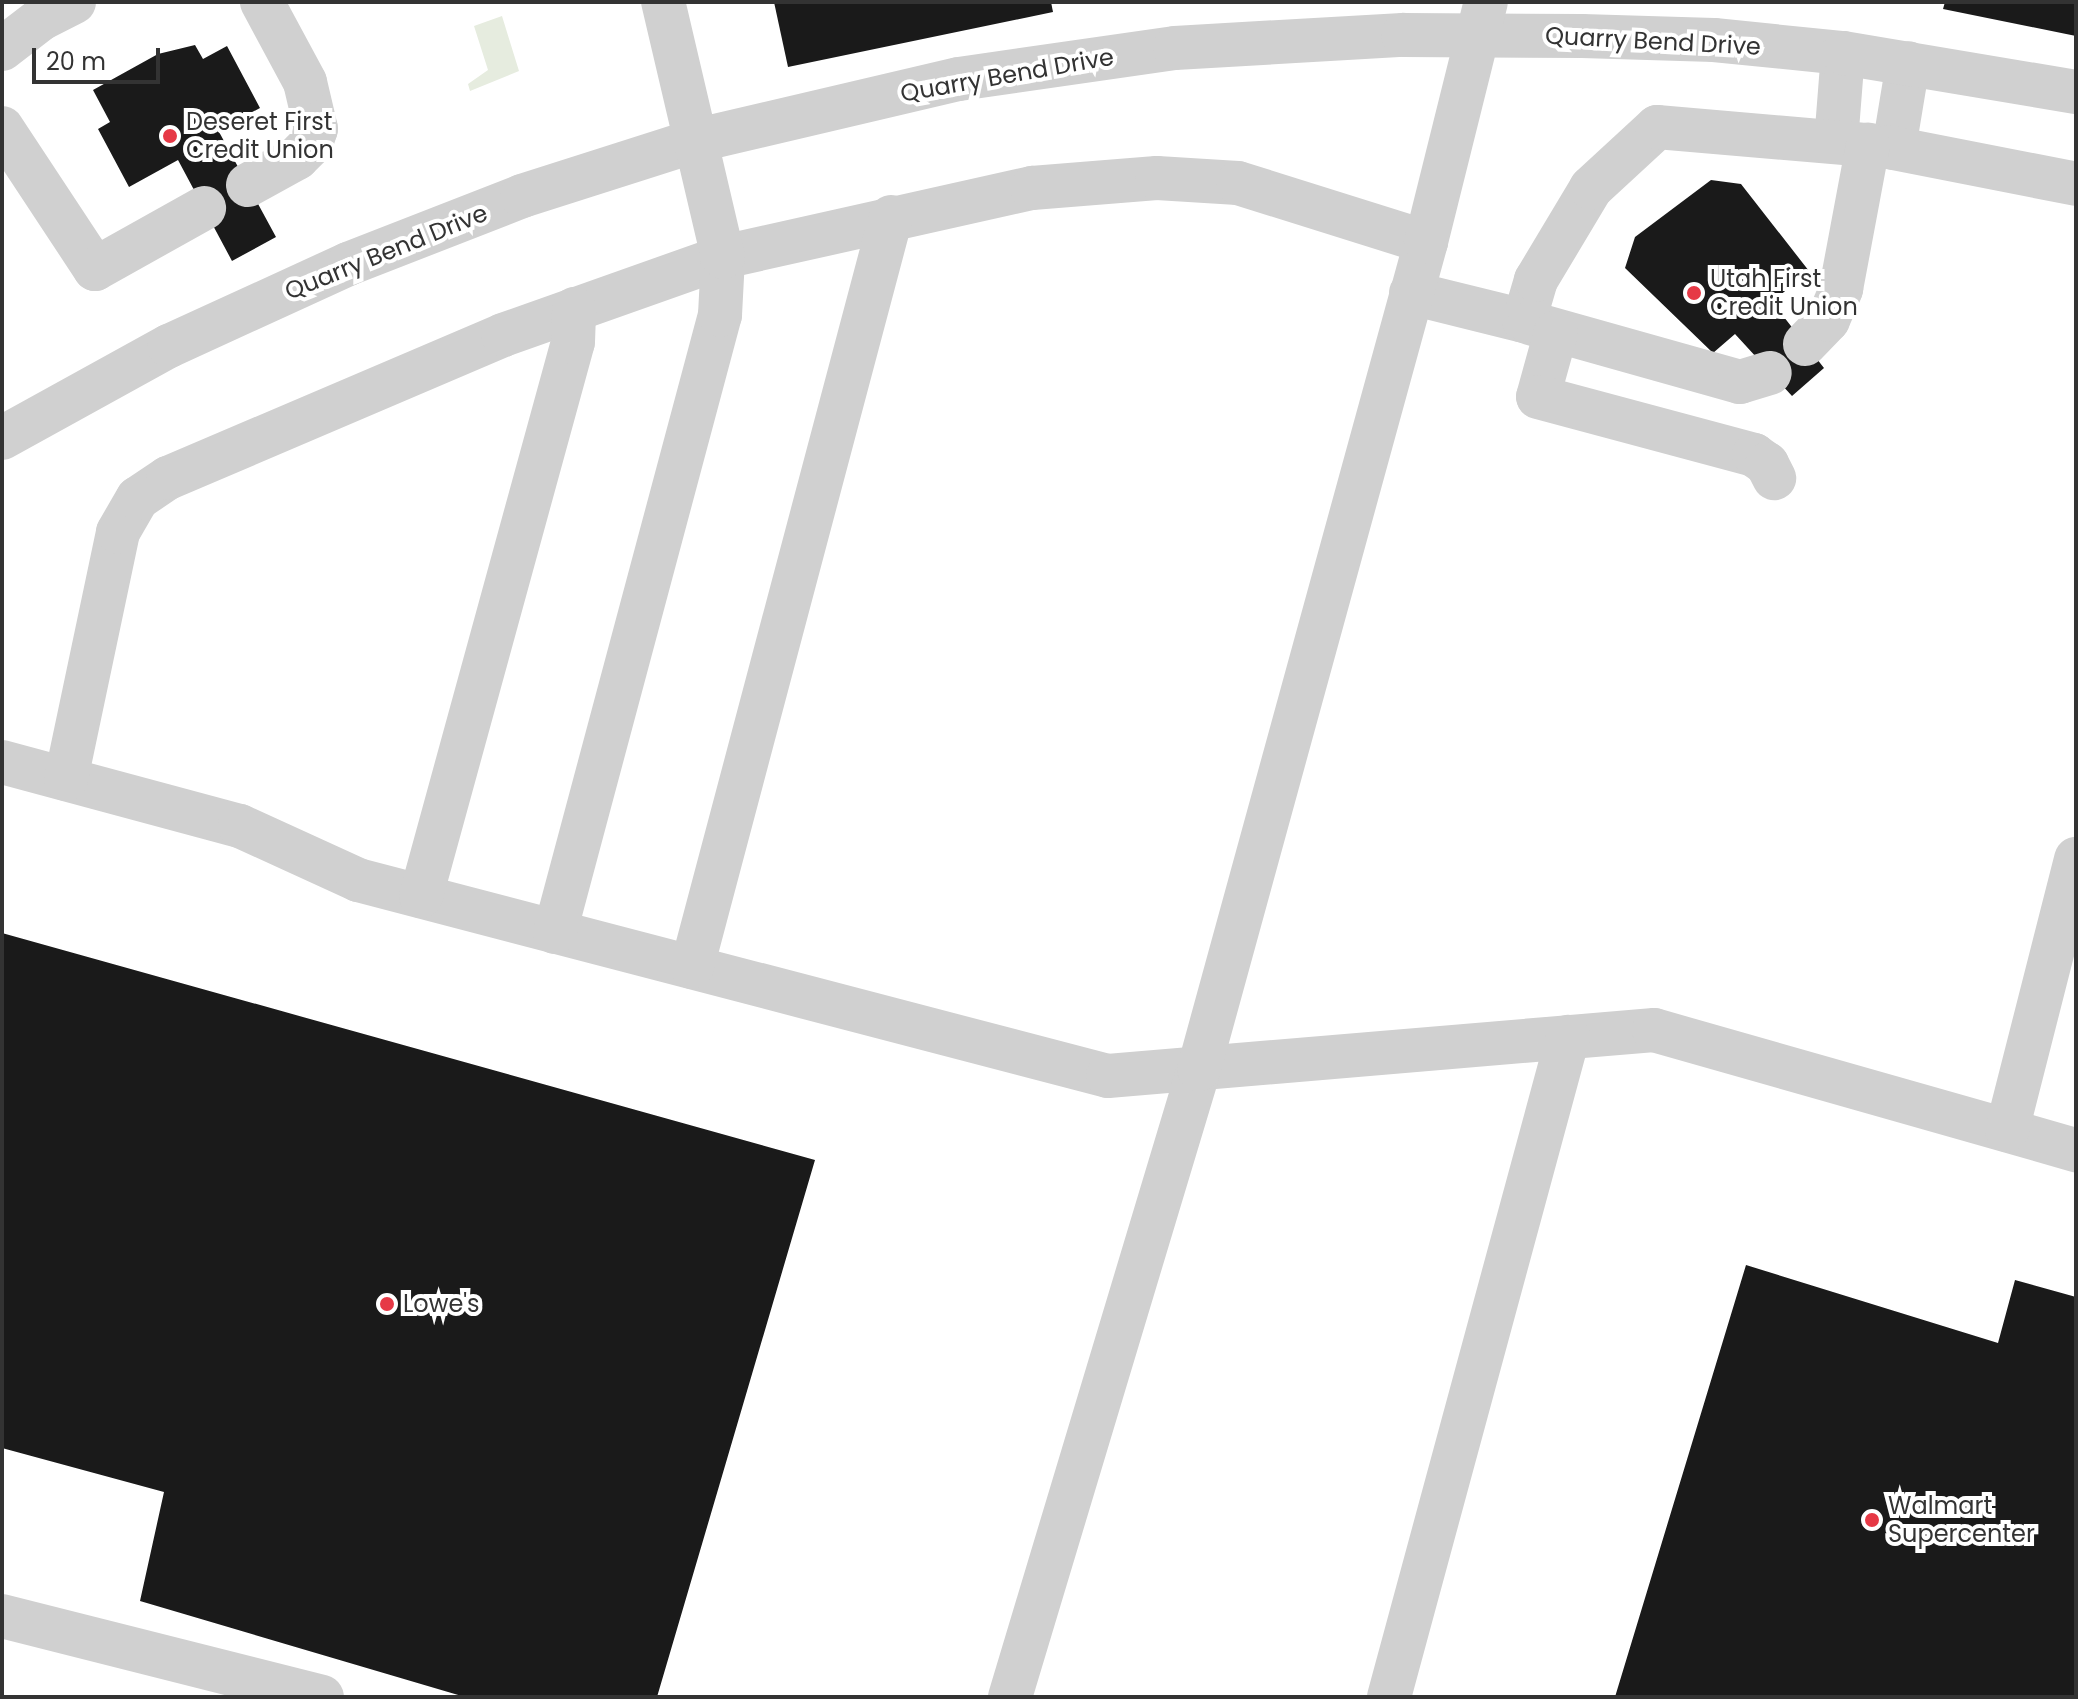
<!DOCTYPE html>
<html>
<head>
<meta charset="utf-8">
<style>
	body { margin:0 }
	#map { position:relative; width:2078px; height:1699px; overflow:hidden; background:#fff; font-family:Poppins,sans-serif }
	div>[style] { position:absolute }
	.green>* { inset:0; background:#e6ecdf }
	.building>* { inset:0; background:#1a1a1a }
	.minor>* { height:44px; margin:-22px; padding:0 22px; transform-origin:22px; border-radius:22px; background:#d0d0d0 }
	.dots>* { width:22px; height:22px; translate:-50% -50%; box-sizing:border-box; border:4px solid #fff; border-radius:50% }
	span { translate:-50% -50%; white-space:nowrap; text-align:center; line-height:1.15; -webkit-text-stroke:8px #fff; paint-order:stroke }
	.street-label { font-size:24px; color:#333 }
	.poi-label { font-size:24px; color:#333 }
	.left { translate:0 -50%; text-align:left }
	.frame { position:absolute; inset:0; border:4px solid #333; pointer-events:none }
	.scale { position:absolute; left:32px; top:48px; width:128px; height:36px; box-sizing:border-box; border:4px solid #333; border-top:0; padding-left:10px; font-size:24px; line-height:28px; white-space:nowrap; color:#333; -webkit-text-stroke:6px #fff; paint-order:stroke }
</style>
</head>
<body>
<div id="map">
	<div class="green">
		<div style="clip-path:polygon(502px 16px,519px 71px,470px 91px,468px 84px,488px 70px,474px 26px)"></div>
	</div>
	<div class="building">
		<div style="clip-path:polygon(774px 2px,1051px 2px,1053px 12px,788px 67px)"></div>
		<div style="clip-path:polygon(1945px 2px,2076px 2px,2076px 36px,1943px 9px)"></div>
		<div style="clip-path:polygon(195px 45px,203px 59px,227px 46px,260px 108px,218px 130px,276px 237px,232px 261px,178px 160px,129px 187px,98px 129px,110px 122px,93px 90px,158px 54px)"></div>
		<div style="clip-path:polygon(1711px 180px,1741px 184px,1809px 271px,1772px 302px,1824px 368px,1792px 396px,1735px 334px,1713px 353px,1625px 268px,1635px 237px)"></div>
		<div style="clip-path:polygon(2px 933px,815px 1160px,657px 1697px,465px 1697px,140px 1601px,164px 1492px,2px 1448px)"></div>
		<div style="clip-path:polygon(1746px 1265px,1998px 1343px,2015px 1280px,2076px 1297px,2076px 1697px,1615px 1697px)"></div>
	</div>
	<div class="minor">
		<div style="left:2px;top:49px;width:49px;rotate:-37.6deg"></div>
		<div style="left:41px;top:19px;width:37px;rotate:-27deg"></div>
		<div style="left:2px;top:128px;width:169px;rotate:56.6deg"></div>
		<div style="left:95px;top:269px;width:125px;rotate:-29.2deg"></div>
		<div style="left:1836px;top:142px;width:89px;rotate:-85.5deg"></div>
		<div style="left:1894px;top:148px;width:86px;rotate:-80.6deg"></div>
		<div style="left:248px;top:185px;width:56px;rotate:-28.9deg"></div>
		<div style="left:297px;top:158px;width:20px;rotate:-45deg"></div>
		<div style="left:311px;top:144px;width:16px;rotate:-72deg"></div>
		<div style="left:316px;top:129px;width:48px;rotate:-103.2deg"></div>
		<div style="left:305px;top:82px;width:91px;rotate:-118.3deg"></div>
		<div style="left:1411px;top:293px;width:116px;rotate:13.9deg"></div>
		<div style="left:1524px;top:321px;width:43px;rotate:-73.7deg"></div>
		<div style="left:1536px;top:280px;width:107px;rotate:-59.1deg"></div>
		<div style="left:1591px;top:188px;width:90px;rotate:-42.7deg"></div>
		<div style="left:1657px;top:127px;width:232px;rotate:4.9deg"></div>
		<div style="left:1888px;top:147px;width:192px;rotate:11.1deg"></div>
		<div style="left:1530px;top:323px;width:218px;rotate:15.7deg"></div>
		<div style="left:1740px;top:382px;width:31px;rotate:-17deg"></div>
		<div style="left:1556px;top:332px;width:67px;rotate:105.5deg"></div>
		<div style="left:1538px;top:397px;width:224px;rotate:15deg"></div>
		<div style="left:1754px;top:455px;width:16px;rotate:35deg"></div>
		<div style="left:1767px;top:464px;width:16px;rotate:63deg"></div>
		<div style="left:1805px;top:344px;width:33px;rotate:-46deg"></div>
		<div style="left:1828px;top:320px;width:34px;rotate:-67deg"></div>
		<div style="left:1841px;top:289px;width:147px;rotate:-79.4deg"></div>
		<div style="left:2px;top:438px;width:191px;rotate:-28.9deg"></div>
		<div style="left:169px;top:346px;width:197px;rotate:-24.6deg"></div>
		<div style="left:348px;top:264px;width:187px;rotate:-21.3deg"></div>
		<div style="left:522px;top:196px;width:181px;rotate:-17.7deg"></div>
		<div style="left:694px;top:141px;width:272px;rotate:-13.2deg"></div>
		<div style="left:959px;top:79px;width:218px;rotate:-8.2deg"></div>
		<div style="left:1175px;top:48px;width:228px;rotate:-3.3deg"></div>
		<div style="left:1403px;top:35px;width:179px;rotate:0.3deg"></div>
		<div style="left:1582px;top:36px;width:132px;rotate:1.7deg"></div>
		<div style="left:1714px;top:40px;width:130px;rotate:5.8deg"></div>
		<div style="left:1843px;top:53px;width:236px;rotate:9.5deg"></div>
		<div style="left:2px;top:762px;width:246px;rotate:15.1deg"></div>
		<div style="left:240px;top:826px;width:130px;rotate:24.6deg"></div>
		<div style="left:358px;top:880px;width:775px;rotate:14.65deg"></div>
		<div style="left:1108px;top:1076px;width:548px;rotate:-4.82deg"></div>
		<div style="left:1654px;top:1030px;width:439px;rotate:15.9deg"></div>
		<div style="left:66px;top:779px;width:252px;rotate:-78.1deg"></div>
		<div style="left:118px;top:532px;width:39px;rotate:-60deg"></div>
		<div style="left:138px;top:498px;width:36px;rotate:-34deg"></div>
		<div style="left:168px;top:478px;width:364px;rotate:-23.1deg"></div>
		<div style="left:503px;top:335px;width:233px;rotate:-19.5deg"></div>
		<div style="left:723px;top:257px;width:317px;rotate:-12.6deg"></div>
		<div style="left:1032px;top:188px;width:125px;rotate:-4.6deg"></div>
		<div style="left:1157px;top:178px;width:81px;rotate:3.5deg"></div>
		<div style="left:1238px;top:183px;width:197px;rotate:17.4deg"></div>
		<div style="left:421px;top:896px;width:574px;rotate:-74.66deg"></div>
		<div style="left:573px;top:342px;width:33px;rotate:-88deg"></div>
		<div style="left:555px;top:932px;width:639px;rotate:-75.03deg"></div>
		<div style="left:720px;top:315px;width:58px;rotate:-87deg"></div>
		<div style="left:723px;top:257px;width:262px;rotate:-103.2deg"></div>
		<div style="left:692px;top:967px;width:776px;rotate:-75.14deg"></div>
		<div style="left:2007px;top:1130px;width:280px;rotate:-75.7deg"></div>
		<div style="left:2px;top:1616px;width:330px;rotate:14.2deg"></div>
		<div style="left:1010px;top:1697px;width:656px;rotate:-73.25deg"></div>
		<div style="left:1199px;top:1069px;width:858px;rotate:-74.65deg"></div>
		<div style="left:1426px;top:242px;width:247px;rotate:-76deg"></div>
		<div style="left:1389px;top:1697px;width:684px;rotate:-74.83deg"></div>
	</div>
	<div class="dots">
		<div style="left:170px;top:136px;background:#e63946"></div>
		<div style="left:1694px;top:293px;background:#e63946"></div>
		<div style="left:387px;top:1304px;background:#e63946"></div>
		<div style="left:1872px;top:1520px;background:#e63946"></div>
	</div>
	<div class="street-label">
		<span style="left:1653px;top:41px;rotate:3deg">Quarry Bend Drive</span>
		<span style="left:1007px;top:75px;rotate:-10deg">Quarry Bend Drive</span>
		<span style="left:386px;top:252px;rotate:-22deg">Quarry Bend Drive</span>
	</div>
	<div class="poi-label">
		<span class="left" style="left:186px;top:136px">Deseret First<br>Credit Union</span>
		<span class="left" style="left:1710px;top:293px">Utah First<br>Credit Union</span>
		<span class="left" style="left:403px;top:1304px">Lowe's</span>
		<span class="left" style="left:1888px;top:1520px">Walmart<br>Supercenter</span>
	</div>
	<div class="frame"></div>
	<div class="scale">20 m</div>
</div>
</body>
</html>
